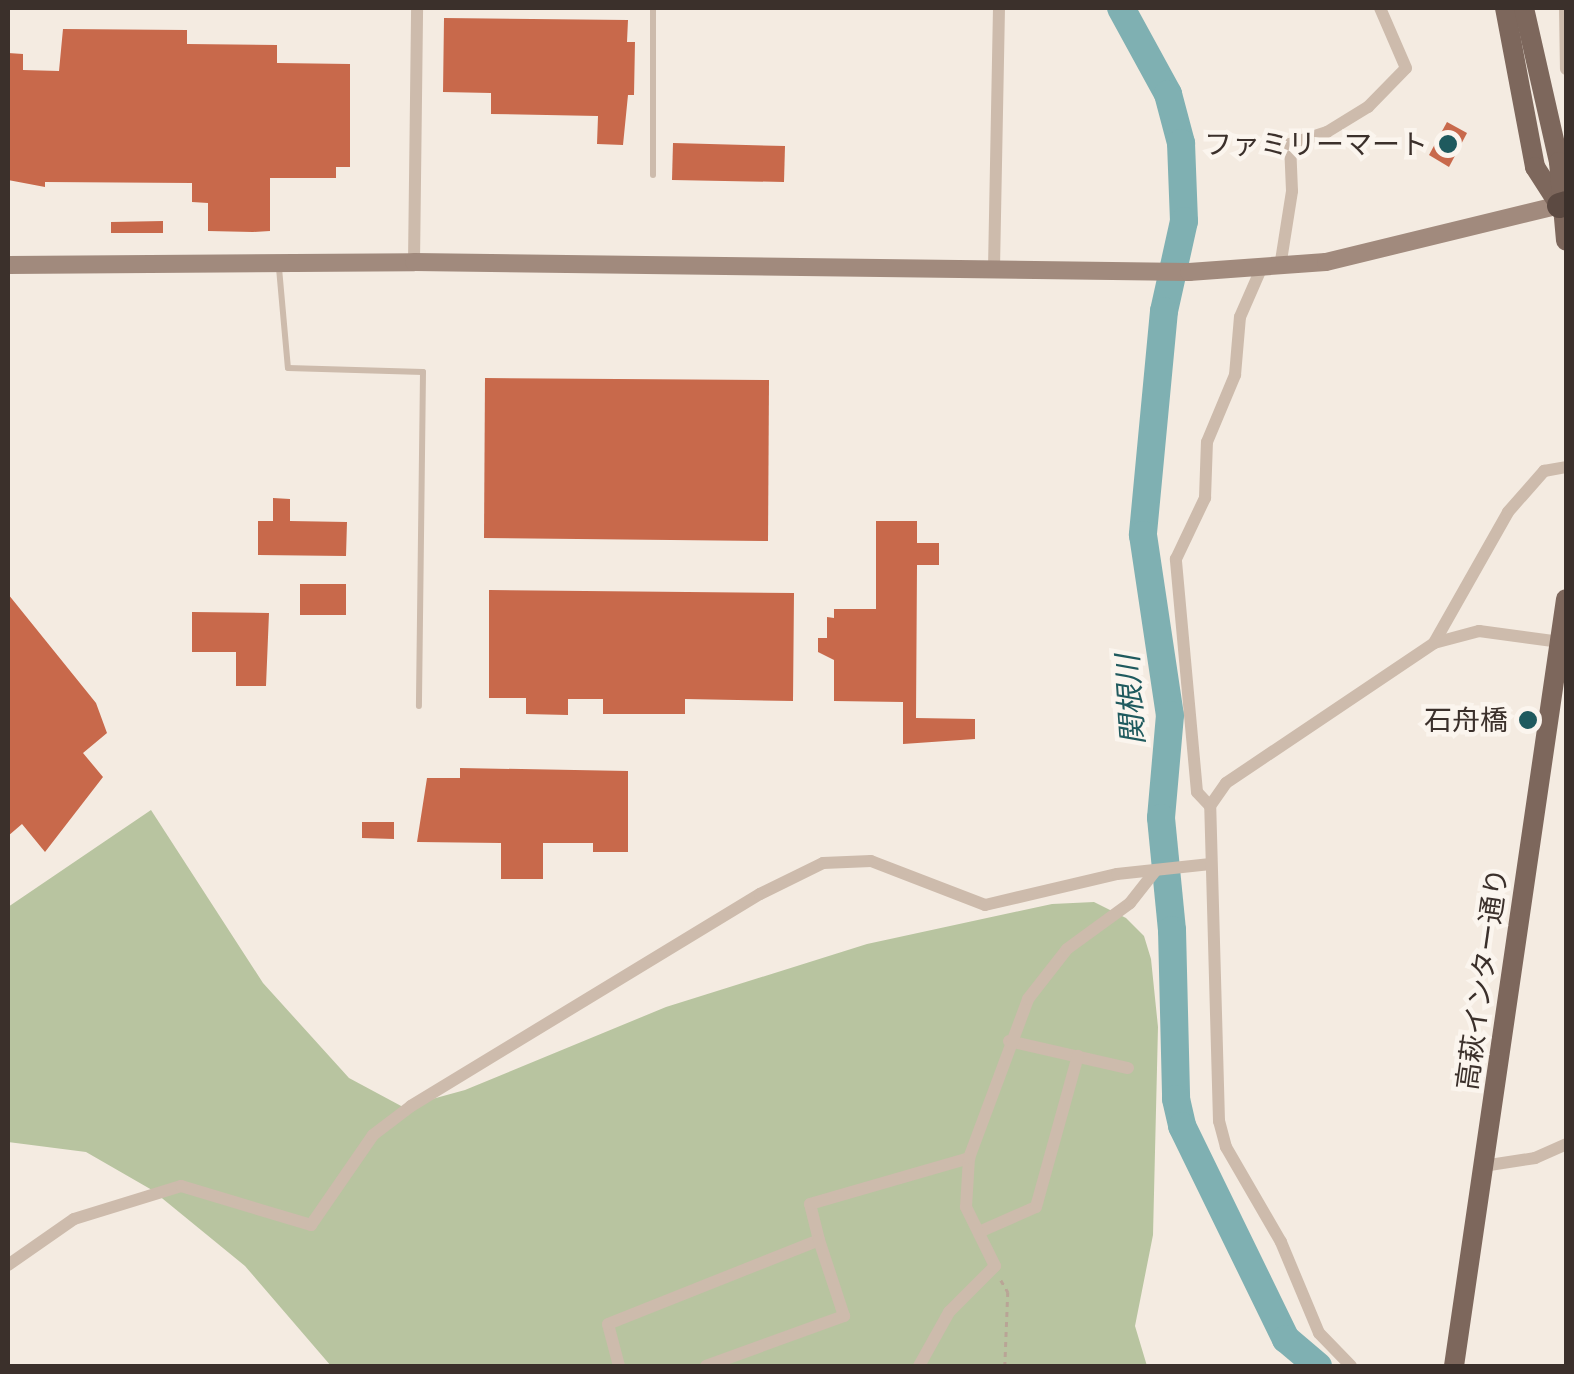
<!DOCTYPE html>
<html>
<head>
<meta charset="utf-8">
<style>
	body { margin:0 }
	#map { position:relative; width:1574px; height:1374px; overflow:hidden; background:#f4ebe1; font-family:Quicksand,"Noto Sans JP",sans-serif }
	div>[style] { position:absolute }
	.green>* { inset:0; background:#b8c4a0 }
	.river>* { height:28px; margin:-14px; padding:0 14px; transform-origin:14px; border-radius:14px; background:#7fb0b2 }
	.building>* { inset:0; background:#c8694b }
	.path>* { height:2.5px; margin-top:-1.25px; transform-origin:0; background:repeating-linear-gradient(90deg,#b9a596 0 5px,transparent 0 10px) }
	.lane>* { height:6px; margin:-3px; padding:0 3px; transform-origin:3px; border-radius:3px; background:#cdbbac }
	.street>* { height:12px; margin:-6px; padding:0 6px; transform-origin:6px; border-radius:6px; background:#cdbbac }
	.secondary>* { height:18px; margin:-9px; padding:0 9px; transform-origin:9px; border-radius:9px; background:#a18a7d }
	.primary>* { height:20px; margin:-10px; padding:0 10px; transform-origin:10px; border-radius:10px; background:#7d675c }
	.highway>* { height:25px; margin:-12.5px; padding:0 12.5px; transform-origin:12.5px; border-radius:12.5px; background:#5c4a42 }
	.dots>* { width:28px; height:28px; translate:-50% -50%; box-sizing:border-box; border:5px solid #fbf5ee; border-radius:50% }
	span { translate:-50% -50%; white-space:nowrap; text-align:center; line-height:1.15; -webkit-text-stroke:9px #fbf5ee; paint-order:stroke }
	.poi-label { font-size:28px; color:#3b302b }
	.right { translate:-100% -50%; text-align:right }
	.street-label { font-size:28px; color:#3b302b }
	.water-label { font-size:30px; color:#1f5a5e; font-style:italic }
	.frame { position:absolute; inset:0; border:10px solid #3b302b; pointer-events:none }
</style>
</head>
<body>
<div id="map">
	<div class="green">
		<div style="clip-path:polygon(151px 810px,263px 983px,349px 1078px,403px 1107px,465px 1090px,666px 1007px,867px 944px,1052px 904px,1094px 902px,1126px 918px,1144px 936px,1151px 959px,1158px 1027px,1153px 1235px,1135px 1326px,1147px 1366px,331px 1366px,245px 1266px,152px 1190px,86px 1152px,8px 1142px,8px 907px)"></div>
	</div>
	<div class="river">
		<div style="left:1121px;top:8px;width:98px;rotate:61.3deg"></div>
		<div style="left:1168px;top:94px;width:51px;rotate:75.1deg"></div>
		<div style="left:1181px;top:143px;width:78px;rotate:87.8deg"></div>
		<div style="left:1184px;top:221px;width:92px;rotate:102.5deg"></div>
		<div style="left:1164px;top:311px;width:225px;rotate:95.4deg"></div>
		<div style="left:1143px;top:535px;width:182px;rotate:81.5deg"></div>
		<div style="left:1170px;top:715px;width:103px;rotate:95deg"></div>
		<div style="left:1161px;top:818px;width:113px;rotate:84.4deg"></div>
		<div style="left:1172px;top:930px;width:169px;rotate:88.6deg"></div>
		<div style="left:1176px;top:1099px;width:28px;rotate:77deg"></div>
		<div style="left:1182px;top:1126px;width:237px;rotate:64deg"></div>
		<div style="left:1286px;top:1339px;width:42px;rotate:40.2deg"></div>
	</div>
	<div class="building">
		<div style="clip-path:polygon(444px 18px,628px 20px,627px 42px,635px 42px,634px 95px,628px 95px,623px 145px,597px 144px,598px 116px,491px 114px,491px 93px,443px 92px)"></div>
		<div style="clip-path:polygon(63px 29px,187px 30px,187px 44px,277px 45px,277px 63px,350px 64px,350px 167px,336px 167px,336px 178px,270px 178px,270px 231px,253px 232px,208px 231px,208px 203px,192px 202px,192px 183px,45px 182px,45px 187px,8px 180px,8px 53px,23px 54px,23px 70px,59px 71px)"></div>
		<div style="clip-path:polygon(1447px 122px,1467px 133px,1449px 167px,1429px 155px)"></div>
		<div style="clip-path:polygon(673px 143px,785px 146px,784px 182px,672px 180px)"></div>
		<div style="clip-path:polygon(163px 221px,163px 233px,111px 233px,111px 222px)"></div>
		<div style="clip-path:polygon(485px 378px,769px 380px,768px 541px,484px 538px)"></div>
		<div style="clip-path:polygon(273px 498px,290px 499px,290px 521px,347px 522px,346px 556px,258px 555px,258px 521px,273px 521px)"></div>
		<div style="clip-path:polygon(876px 521px,917px 521px,917px 543px,939px 543px,939px 565px,917px 565px,916px 718px,975px 719px,975px 739px,903px 744px,903px 702px,834px 701px,834px 660px,818px 652px,818px 638px,827px 638px,827px 617px,834px 618px,834px 609px,876px 609px)"></div>
		<div style="clip-path:polygon(300px 584px,346px 584px,346px 615px,300px 615px)"></div>
		<div style="clip-path:polygon(489px 590px,794px 593px,793px 701px,685px 699px,685px 714px,603px 714px,603px 699px,568px 699px,568px 715px,526px 714px,526px 698px,489px 698px)"></div>
		<div style="clip-path:polygon(8px 594px,96px 703px,107px 733px,83px 753px,103px 777px,45px 852px,22px 824px,8px 836px)"></div>
		<div style="clip-path:polygon(192px 612px,269px 613px,266px 686px,236px 686px,236px 652px,192px 652px)"></div>
		<div style="clip-path:polygon(460px 768px,628px 771px,628px 852px,593px 852px,593px 843px,543px 843px,543px 879px,501px 879px,501px 843px,417px 842px,427px 778px,460px 778px)"></div>
		<div style="clip-path:polygon(362px 822px,394px 822px,394px 839px,362px 838px)"></div>
	</div>
	<div class="path">
		<div style="left:1001px;top:1280px;width:14px;rotate:60deg"></div>
		<div style="left:1008px;top:1292px;width:74px;rotate:92.3deg"></div>
	</div>
	<div class="lane">
		<div style="left:653px;top:175px;width:167px;rotate:-90deg"></div>
		<div style="left:279px;top:268px;width:100px;rotate:84.9deg"></div>
		<div style="left:288px;top:368px;width:135px;rotate:1.7deg"></div>
		<div style="left:423px;top:372px;width:334px;rotate:90.7deg"></div>
	</div>
	<div class="street">
		<div style="left:1565px;top:8px;width:61px;rotate:89.1deg"></div>
		<div style="left:414px;top:262px;width:254px;rotate:-89.3deg"></div>
		<div style="left:1280px;top:267px;width:77px;rotate:-81deg"></div>
		<div style="left:1292px;top:191px;width:47px;rotate:-92.4deg"></div>
		<div style="left:1290px;top:144px;width:39px;rotate:-18deg"></div>
		<div style="left:1327px;top:132px;width:48px;rotate:-31.4deg"></div>
		<div style="left:1368px;top:107px;width:54px;rotate:-45.7deg"></div>
		<div style="left:1406px;top:68px;width:65px;rotate:-113.4deg"></div>
		<div style="left:994px;top:268px;width:260px;rotate:-88.9deg"></div>
		<div style="left:1434px;top:643px;width:47px;rotate:-14.9deg"></div>
		<div style="left:1479px;top:631px;width:82px;rotate:7.7deg"></div>
		<div style="left:1210px;top:806px;width:19px;rotate:-133deg"></div>
		<div style="left:1197px;top:792px;width:234px;rotate:-95.2deg"></div>
		<div style="left:1176px;top:559px;width:68px;rotate:-64.6deg"></div>
		<div style="left:1205px;top:498px;width:56px;rotate:-88deg"></div>
		<div style="left:1207px;top:442px;width:73px;rotate:-67.3deg"></div>
		<div style="left:1235px;top:375px;width:58px;rotate:-85.1deg"></div>
		<div style="left:1240px;top:317px;width:52px;rotate:-66.4deg"></div>
		<div style="left:1009px;top:1041px;width:122px;rotate:12.8deg"></div>
		<div style="left:1483px;top:1166px;width:53px;rotate:-8.7deg"></div>
		<div style="left:1535px;top:1158px;width:34px;rotate:-24deg"></div>
		<div style="left:979px;top:1232px;width:62px;rotate:-23.7deg"></div>
		<div style="left:1036px;top:1207px;width:157px;rotate:-74.5deg"></div>
		<div style="left:8px;top:1265px;width:80px;rotate:-34.9deg"></div>
		<div style="left:74px;top:1219px;width:112px;rotate:-17.1deg"></div>
		<div style="left:181px;top:1186px;width:136px;rotate:16.7deg"></div>
		<div style="left:311px;top:1225px;width:109px;rotate:-55.4deg"></div>
		<div style="left:373px;top:1135px;width:48px;rotate:-37.3deg"></div>
		<div style="left:411px;top:1106px;width:408px;rotate:-31.3deg"></div>
		<div style="left:760px;top:894px;width:70px;rotate:-26.2deg"></div>
		<div style="left:823px;top:863px;width:48px;rotate:-2.4deg"></div>
		<div style="left:871px;top:861px;width:122px;rotate:21.1deg"></div>
		<div style="left:985px;top:905px;width:136px;rotate:-13.2deg"></div>
		<div style="left:1117px;top:874px;width:94px;rotate:-6.1deg"></div>
		<div style="left:619px;top:1366px;width:43px;rotate:-104.7deg"></div>
		<div style="left:608px;top:1324px;width:227px;rotate:-21.7deg"></div>
		<div style="left:819px;top:1240px;width:37px;rotate:-104deg"></div>
		<div style="left:810px;top:1204px;width:166px;rotate:-16.1deg"></div>
		<div style="left:706px;top:1366px;width:147px;rotate:-19.9deg"></div>
		<div style="left:844px;top:1316px;width:80px;rotate:-108.2deg"></div>
		<div style="left:919px;top:1366px;width:62px;rotate:-60.9deg"></div>
		<div style="left:949px;top:1312px;width:65px;rotate:-45deg"></div>
		<div style="left:995px;top:1266px;width:66px;rotate:-116.2deg"></div>
		<div style="left:966px;top:1207px;width:49px;rotate:-86.5deg"></div>
		<div style="left:969px;top:1158px;width:170px;rotate:-69.6deg"></div>
		<div style="left:1028px;top:999px;width:63px;rotate:-52deg"></div>
		<div style="left:1067px;top:949px;width:78px;rotate:-36.1deg"></div>
		<div style="left:1130px;top:903px;width:42px;rotate:-51.8deg"></div>
		<div style="left:1351px;top:1366px;width:46px;rotate:-134.1deg"></div>
		<div style="left:1319px;top:1333px;width:99px;rotate:-112.7deg"></div>
		<div style="left:1281px;top:1242px;width:110px;rotate:-120.1deg"></div>
		<div style="left:1226px;top:1147px;width:27px;rotate:-105deg"></div>
		<div style="left:1219px;top:1121px;width:315px;rotate:-91.6deg"></div>
		<div style="left:1210px;top:806px;width:28px;rotate:-55deg"></div>
		<div style="left:1226px;top:783px;width:251px;rotate:-33.9deg"></div>
		<div style="left:1434px;top:643px;width:150px;rotate:-60.5deg"></div>
		<div style="left:1508px;top:512px;width:55px;rotate:-48.7deg"></div>
		<div style="left:1544px;top:471px;width:22px;rotate:-10deg"></div>
	</div>
	<div class="secondary">
		<div style="left:8px;top:265px;width:406px;rotate:-0.4deg"></div>
		<div style="left:414px;top:262px;width:775px;rotate:0.74deg"></div>
		<div style="left:1189px;top:272px;width:137px;rotate:-4.2deg"></div>
		<div style="left:1326px;top:262px;width:240px;rotate:-13.7deg"></div>
	</div>
	<div class="primary">
		<div style="left:1505px;top:8px;width:162px;rotate:79.3deg"></div>
		<div style="left:1535px;top:167px;width:43px;rotate:57.4deg"></div>
		<div style="left:1524px;top:8px;width:158px;rotate:77.2deg"></div>
		<div style="left:1559px;top:162px;width:79px;rotate:84.9deg"></div>
		<div style="left:1454px;top:1366px;width:775px;rotate:-81.69deg"></div>
	</div>
	<div class="highway">
		<div style="left:1559px;top:205px;width:7px;rotate:-16deg"></div>
	</div>
	<div class="dots">
		<div style="left:1448px;top:144px;background:#1f5a5e"></div>
		<div style="left:1528px;top:720px;background:#1f5a5e"></div>
	</div>
	<div class="poi-label">
		<span class="right" style="left:1428px;top:144px">ファミリーマート</span>
		<span class="right" style="left:1508px;top:720px">石舟橋</span>
	</div>
	<div class="street-label">
		<span style="left:1482px;top:979px;rotate:-82deg">高萩インター通り</span>
	</div>
	<div class="water-label">
		<span style="left:1130px;top:700px;rotate:-94deg">関根川</span>
	</div>
	<div class="frame"></div>
</div>
</body>
</html>
